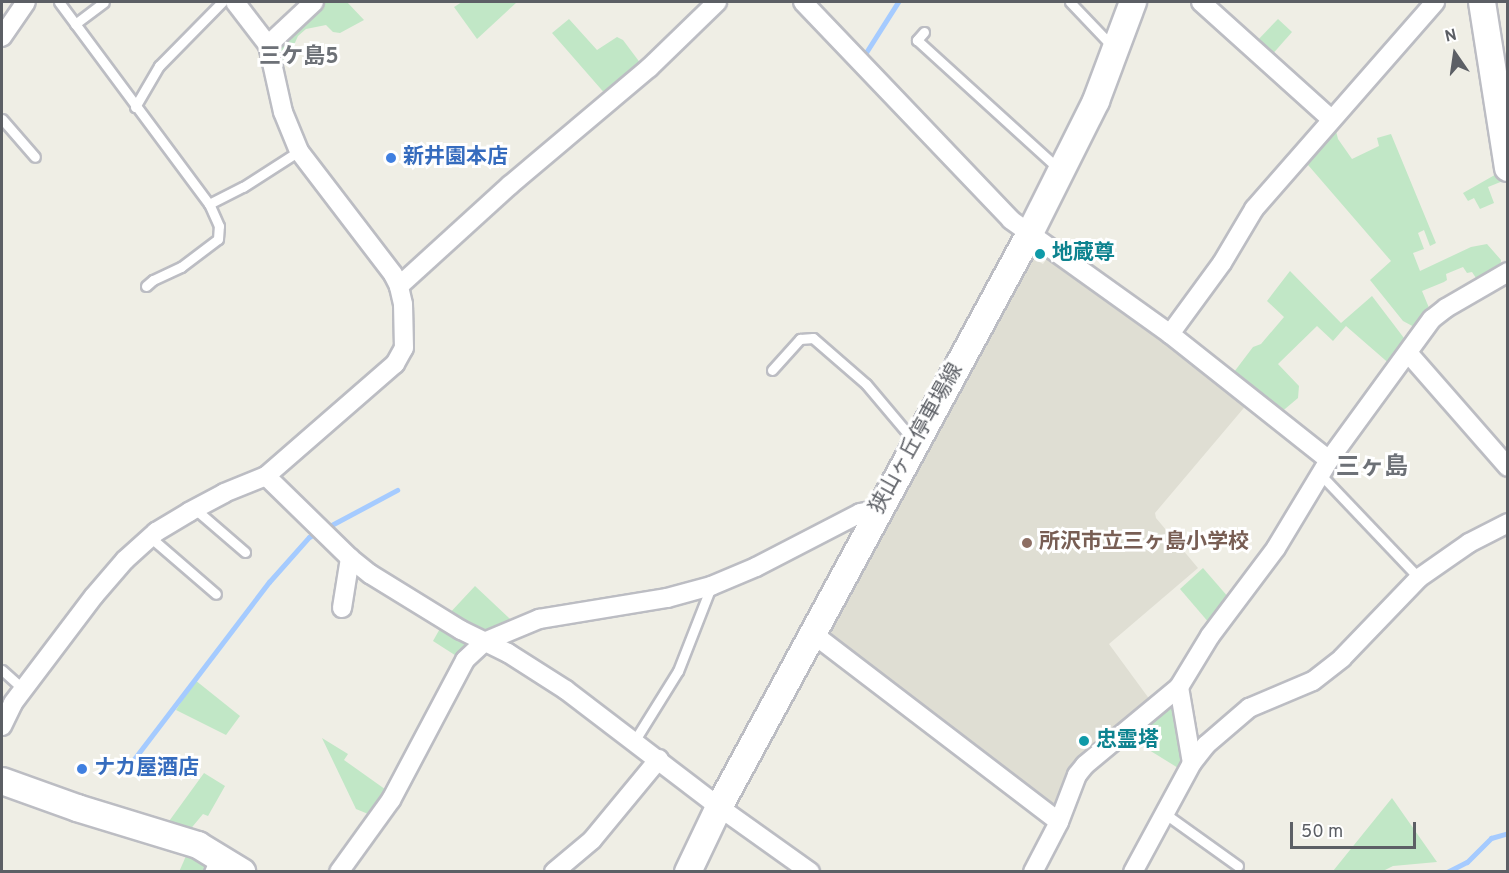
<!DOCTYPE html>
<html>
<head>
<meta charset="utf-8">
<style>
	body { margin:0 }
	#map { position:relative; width:1509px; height:873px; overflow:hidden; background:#efeee5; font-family:Overpass,"Noto Sans JP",sans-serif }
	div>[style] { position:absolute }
	.education>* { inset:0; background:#dfded3 }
	.green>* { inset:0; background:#c1e7c6 }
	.stream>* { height:5px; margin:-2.5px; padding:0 2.5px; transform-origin:2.5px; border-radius:2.5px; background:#a5cbff }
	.roads { filter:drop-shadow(2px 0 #bcbdc3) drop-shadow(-2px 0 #bcbdc3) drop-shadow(0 2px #bcbdc3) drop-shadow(0 -2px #bcbdc3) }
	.lane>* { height:9px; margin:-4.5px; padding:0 4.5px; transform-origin:4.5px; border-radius:4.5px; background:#fff }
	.street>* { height:18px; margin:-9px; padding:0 9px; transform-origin:9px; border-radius:9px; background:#fff }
	.secondary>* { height:26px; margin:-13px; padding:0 13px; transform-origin:13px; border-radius:13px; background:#fff }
	.dots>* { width:16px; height:16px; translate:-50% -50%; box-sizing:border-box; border:3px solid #fff; border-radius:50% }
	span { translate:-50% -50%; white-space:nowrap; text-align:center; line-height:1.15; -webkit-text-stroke:6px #fff; paint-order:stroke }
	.shop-label { font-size:21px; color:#366cbe; font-weight:700 }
	.left { translate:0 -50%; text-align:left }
	.culture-label { font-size:21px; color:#0d838f; font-weight:700 }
	.street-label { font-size:21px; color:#5c5f65 }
	.education-label { font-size:21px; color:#785e54; font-weight:700 }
	.neighbourhood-label { font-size:22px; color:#6d7177; font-weight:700 }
	.quarter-label { font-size:24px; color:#6d7177; font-weight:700 }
	.frame { position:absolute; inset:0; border:3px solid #5c5f65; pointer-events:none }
	.north { position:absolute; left:1425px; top:24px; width:60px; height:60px; -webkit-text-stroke:4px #fff; paint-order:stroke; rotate:347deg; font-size:16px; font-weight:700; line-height:24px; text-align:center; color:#5c5f65 }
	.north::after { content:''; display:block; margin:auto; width:21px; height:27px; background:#5c5f65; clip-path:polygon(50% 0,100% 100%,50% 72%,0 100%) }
	.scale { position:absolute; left:1290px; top:822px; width:126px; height:27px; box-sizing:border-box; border:3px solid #5c5f65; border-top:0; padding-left:8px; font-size:18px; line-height:21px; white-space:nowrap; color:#5c5f65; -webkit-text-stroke:4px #fff; paint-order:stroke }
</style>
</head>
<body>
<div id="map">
	<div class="education">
		<div style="clip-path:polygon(1051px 253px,1248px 403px,1155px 513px,1156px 518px,1198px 568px,1109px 644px,1153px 704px,1074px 766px,1059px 808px,1050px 809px,833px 639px,830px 628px,1032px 258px,1043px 264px)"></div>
	</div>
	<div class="green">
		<div style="clip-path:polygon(319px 2px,347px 2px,364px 20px,340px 33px,333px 32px,326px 25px,306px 29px,298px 36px,289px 56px,279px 63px,277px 44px)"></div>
		<div style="clip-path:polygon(462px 2px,517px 2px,477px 39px,454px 7px)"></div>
		<div style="clip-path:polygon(569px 19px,597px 50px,617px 37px,623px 40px,641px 64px,607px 96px,552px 33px)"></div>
		<div style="clip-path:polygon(1278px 19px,1292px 32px,1270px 57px,1255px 43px)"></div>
		<div style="clip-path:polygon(1334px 123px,1338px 139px,1352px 159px,1379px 146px,1377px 138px,1391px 134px,1436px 243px,1430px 246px,1424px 230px,1418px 233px,1424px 249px,1413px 253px,1420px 271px,1471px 247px,1487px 244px,1501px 260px,1500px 271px,1480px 284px,1472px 272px,1467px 273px,1463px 267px,1446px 274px,1447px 280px,1444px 282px,1422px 291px,1432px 315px,1418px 329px,1403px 321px,1370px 280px,1391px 261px,1302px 158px)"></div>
		<div style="clip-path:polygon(1500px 172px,1503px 181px,1488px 187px,1494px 203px,1480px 209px,1474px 198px,1468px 201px,1463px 193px)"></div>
		<div style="clip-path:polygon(1290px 271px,1341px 323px,1372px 296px,1407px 342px,1392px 366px,1346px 326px,1333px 341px,1317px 326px,1278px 364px,1299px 386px,1298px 398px,1279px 414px,1231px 376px,1253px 347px,1261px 344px,1284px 317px,1267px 301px)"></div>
		<div style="clip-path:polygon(1203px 568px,1229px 598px,1210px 624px,1180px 589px)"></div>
		<div style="clip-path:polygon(475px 586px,509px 618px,514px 622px,487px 635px,447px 616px)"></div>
		<div style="clip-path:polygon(442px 625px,472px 642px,461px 659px,433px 641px)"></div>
		<div style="clip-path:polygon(195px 680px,240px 716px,226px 735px,176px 710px)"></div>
		<div style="clip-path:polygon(1171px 700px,1178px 704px,1183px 771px,1128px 737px)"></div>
		<div style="clip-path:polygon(322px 738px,348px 754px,344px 760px,389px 792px,373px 816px,356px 809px)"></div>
		<div style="clip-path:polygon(204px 773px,225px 786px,208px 816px,203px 814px,188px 832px,167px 824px)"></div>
		<div style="clip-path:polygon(1392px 798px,1437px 862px,1393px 866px,1383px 871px,1333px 871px)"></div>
		<div style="clip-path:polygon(189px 849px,211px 861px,206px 871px,179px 872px)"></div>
	</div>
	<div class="stream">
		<div style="left:865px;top:54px;width:62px;rotate:-57.6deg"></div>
		<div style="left:131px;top:763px;width:228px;rotate:-52.7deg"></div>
		<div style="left:269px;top:582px;width:60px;rotate:-48.4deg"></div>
		<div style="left:309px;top:537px;width:100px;rotate:-28.1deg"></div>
		<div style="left:1447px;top:872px;width:22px;rotate:-27deg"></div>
		<div style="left:1467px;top:862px;width:34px;rotate:-45deg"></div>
		<div style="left:1491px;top:838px;width:18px;rotate:-16deg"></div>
	</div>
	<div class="roads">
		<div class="lane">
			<div style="left:59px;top:2px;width:252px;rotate:53.4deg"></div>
			<div style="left:1070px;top:2px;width:64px;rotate:46.3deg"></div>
			<div style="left:75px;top:24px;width:36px;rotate:-37deg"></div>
			<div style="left:924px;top:32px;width:11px;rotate:131deg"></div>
			<div style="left:917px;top:40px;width:193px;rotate:42.3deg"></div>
			<div style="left:135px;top:107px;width:48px;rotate:-59.7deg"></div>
			<div style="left:159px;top:66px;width:90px;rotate:-45.5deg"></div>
			<div style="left:2px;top:119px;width:50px;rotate:49deg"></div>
			<div style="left:146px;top:286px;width:9px;rotate:-41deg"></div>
			<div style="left:153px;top:280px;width:31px;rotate:-25deg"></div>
			<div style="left:181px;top:267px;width:46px;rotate:-37.1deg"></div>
			<div style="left:218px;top:239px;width:13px;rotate:-86deg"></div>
			<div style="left:219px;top:226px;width:24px;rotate:-114deg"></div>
			<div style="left:209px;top:204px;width:38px;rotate:-27deg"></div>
			<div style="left:243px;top:187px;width:67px;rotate:-32.7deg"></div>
			<div style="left:772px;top:370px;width:42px;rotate:-47.9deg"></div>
			<div style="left:800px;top:339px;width:13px;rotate:-4deg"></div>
			<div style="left:813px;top:338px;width:70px;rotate:41deg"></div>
			<div style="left:866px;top:384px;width:75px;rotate:49.9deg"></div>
			<div style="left:1320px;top:474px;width:144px;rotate:46.4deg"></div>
			<div style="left:195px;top:509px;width:66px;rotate:40.7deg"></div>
			<div style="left:150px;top:537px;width:87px;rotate:40.8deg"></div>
			<div style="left:2px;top:670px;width:30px;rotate:42deg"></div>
			<div style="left:635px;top:740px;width:81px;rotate:-58.1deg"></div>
			<div style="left:678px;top:671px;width:90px;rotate:-68.6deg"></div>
			<div style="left:1164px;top:813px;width:91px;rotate:35.6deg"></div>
			<div style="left:209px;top:872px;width:16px;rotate:-68deg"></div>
		</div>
		<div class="street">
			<div style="left:803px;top:2px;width:301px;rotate:46.3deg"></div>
			<div style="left:1011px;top:220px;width:196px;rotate:35.6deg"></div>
			<div style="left:1170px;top:334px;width:203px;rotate:38.4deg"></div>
			<div style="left:1201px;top:2px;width:173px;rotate:42deg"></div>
			<div style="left:2px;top:37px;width:42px;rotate:-55.6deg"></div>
			<div style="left:268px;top:45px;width:63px;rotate:-43.1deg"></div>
			<div style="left:399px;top:286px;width:150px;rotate:-42.3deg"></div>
			<div style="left:510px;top:185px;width:182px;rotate:-40.1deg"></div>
			<div style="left:649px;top:68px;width:95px;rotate:-44.1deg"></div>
			<div style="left:1170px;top:334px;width:88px;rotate:-53.8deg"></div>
			<div style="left:1222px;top:263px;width:63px;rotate:-59.3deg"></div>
			<div style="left:1254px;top:209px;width:275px;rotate:-48.8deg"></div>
			<div style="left:1409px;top:354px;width:150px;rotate:48.8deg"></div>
			<div style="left:266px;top:476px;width:117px;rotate:44.3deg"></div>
			<div style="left:350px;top:558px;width:26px;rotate:39deg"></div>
			<div style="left:370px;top:574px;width:107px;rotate:31.6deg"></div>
			<div style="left:461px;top:630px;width:52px;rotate:26.1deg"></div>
			<div style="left:508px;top:653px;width:69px;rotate:32.5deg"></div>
			<div style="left:566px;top:690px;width:193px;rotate:37.4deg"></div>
			<div style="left:719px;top:807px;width:112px;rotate:35.5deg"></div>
			<div style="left:342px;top:608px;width:51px;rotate:-80.9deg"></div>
			<div style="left:812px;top:633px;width:311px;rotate:37.4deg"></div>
			<div style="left:1179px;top:687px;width:77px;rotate:80.3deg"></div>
			<div style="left:2px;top:726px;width:25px;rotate:-64deg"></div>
			<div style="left:13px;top:703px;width:134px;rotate:-52.9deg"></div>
			<div style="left:94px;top:596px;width:48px;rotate:-49.3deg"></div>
			<div style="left:125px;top:560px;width:42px;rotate:-42.1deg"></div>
			<div style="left:156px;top:532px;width:39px;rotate:-31deg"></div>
			<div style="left:189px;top:512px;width:40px;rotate:-28deg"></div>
			<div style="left:224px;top:493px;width:45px;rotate:-22deg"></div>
			<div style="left:266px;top:476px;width:171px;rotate:-41deg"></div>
			<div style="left:395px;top:364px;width:18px;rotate:-61deg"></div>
			<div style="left:404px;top:348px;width:44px;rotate:-91.3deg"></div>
			<div style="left:403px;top:304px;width:18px;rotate:-103deg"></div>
			<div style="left:399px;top:286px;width:13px;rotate:-117deg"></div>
			<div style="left:393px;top:274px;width:155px;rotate:-127.4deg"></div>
			<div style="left:299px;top:151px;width:42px;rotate:-112.3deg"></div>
			<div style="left:283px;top:112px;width:69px;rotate:-102.6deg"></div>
			<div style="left:268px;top:45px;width:54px;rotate:-127.5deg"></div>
			<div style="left:339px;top:872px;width:89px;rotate:-54.2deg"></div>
			<div style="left:391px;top:800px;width:158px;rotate:-62.1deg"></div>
			<div style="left:465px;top:660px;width:26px;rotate:-43deg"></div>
			<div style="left:484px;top:642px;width:60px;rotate:-22.7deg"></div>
			<div style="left:539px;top:619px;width:130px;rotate:-9.3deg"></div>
			<div style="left:667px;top:598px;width:46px;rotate:-15.3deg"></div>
			<div style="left:711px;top:586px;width:49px;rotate:-22.9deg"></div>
			<div style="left:756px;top:567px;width:117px;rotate:-27.4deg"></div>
			<div style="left:860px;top:513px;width:20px;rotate:-11deg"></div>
			<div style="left:554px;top:872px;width:50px;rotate:-40.1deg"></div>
			<div style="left:592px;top:840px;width:105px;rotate:-50.4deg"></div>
			<div style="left:1033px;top:872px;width:56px;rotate:-62.5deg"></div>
			<div style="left:1059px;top:822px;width:50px;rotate:-69deg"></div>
			<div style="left:1077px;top:775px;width:13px;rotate:-51deg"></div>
			<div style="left:1085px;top:765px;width:122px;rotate:-39.7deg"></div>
			<div style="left:1179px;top:687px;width:60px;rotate:-58.7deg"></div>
			<div style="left:1210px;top:636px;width:110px;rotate:-53.1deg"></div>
			<div style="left:1276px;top:548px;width:103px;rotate:-58.9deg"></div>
			<div style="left:1329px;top:460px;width:175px;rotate:-53.9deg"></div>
			<div style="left:1432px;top:319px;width:18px;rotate:-38deg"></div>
			<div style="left:1446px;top:308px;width:72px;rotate:-30.1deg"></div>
			<div style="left:1133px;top:872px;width:124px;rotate:-61.6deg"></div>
			<div style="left:1192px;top:763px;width:23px;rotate:-52deg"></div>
			<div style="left:1206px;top:745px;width:57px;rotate:-40.7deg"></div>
			<div style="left:1249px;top:708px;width:69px;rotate:-22.9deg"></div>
			<div style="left:1313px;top:681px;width:37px;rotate:-38deg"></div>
			<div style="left:1342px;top:658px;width:111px;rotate:-46.1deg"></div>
			<div style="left:1419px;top:578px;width:61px;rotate:-35deg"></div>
			<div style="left:1469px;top:543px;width:44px;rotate:-27.1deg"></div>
		</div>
		<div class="secondary">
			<div style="left:1482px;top:2px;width:168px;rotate:81.1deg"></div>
			<div style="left:2px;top:781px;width:80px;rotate:19.8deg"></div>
			<div style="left:77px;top:808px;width:127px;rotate:17deg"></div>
			<div style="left:198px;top:845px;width:52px;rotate:31.5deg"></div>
			<div style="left:688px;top:872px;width:72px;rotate:-64.5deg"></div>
			<div style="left:719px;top:807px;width:651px;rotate:-61.54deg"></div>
			<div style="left:1029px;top:235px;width:150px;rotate:-63.4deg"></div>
			<div style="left:1096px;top:101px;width:106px;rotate:-69.5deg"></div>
		</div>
	</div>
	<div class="dots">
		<div style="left:391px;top:158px;background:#3f7fe0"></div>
		<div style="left:1040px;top:254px;background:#0f9aa8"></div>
		<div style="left:1027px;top:543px;background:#8d6e63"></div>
		<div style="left:1084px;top:741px;background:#0f9aa8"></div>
		<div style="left:82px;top:769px;background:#3f7fe0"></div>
	</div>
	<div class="shop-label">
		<span class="left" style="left:403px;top:158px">新井園本店</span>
		<span class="left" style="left:94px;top:769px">ナカ屋酒店</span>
	</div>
	<div class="culture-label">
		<span class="left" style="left:1052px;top:254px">地蔵尊</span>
		<span class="left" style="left:1096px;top:741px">忠霊塔</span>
	</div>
	<div class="street-label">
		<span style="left:917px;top:439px;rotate:-61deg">狭山ヶ丘停車場線</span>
	</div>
	<div class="education-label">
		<span class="left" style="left:1039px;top:543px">所沢市立三ヶ島小学校</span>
	</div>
	<div class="neighbourhood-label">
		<span style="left:299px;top:58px">三ケ島5</span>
	</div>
	<div class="quarter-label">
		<span style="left:1372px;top:469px">三ヶ島</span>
	</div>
	<div class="frame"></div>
	<div class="north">N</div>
	<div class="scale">50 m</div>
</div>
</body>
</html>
